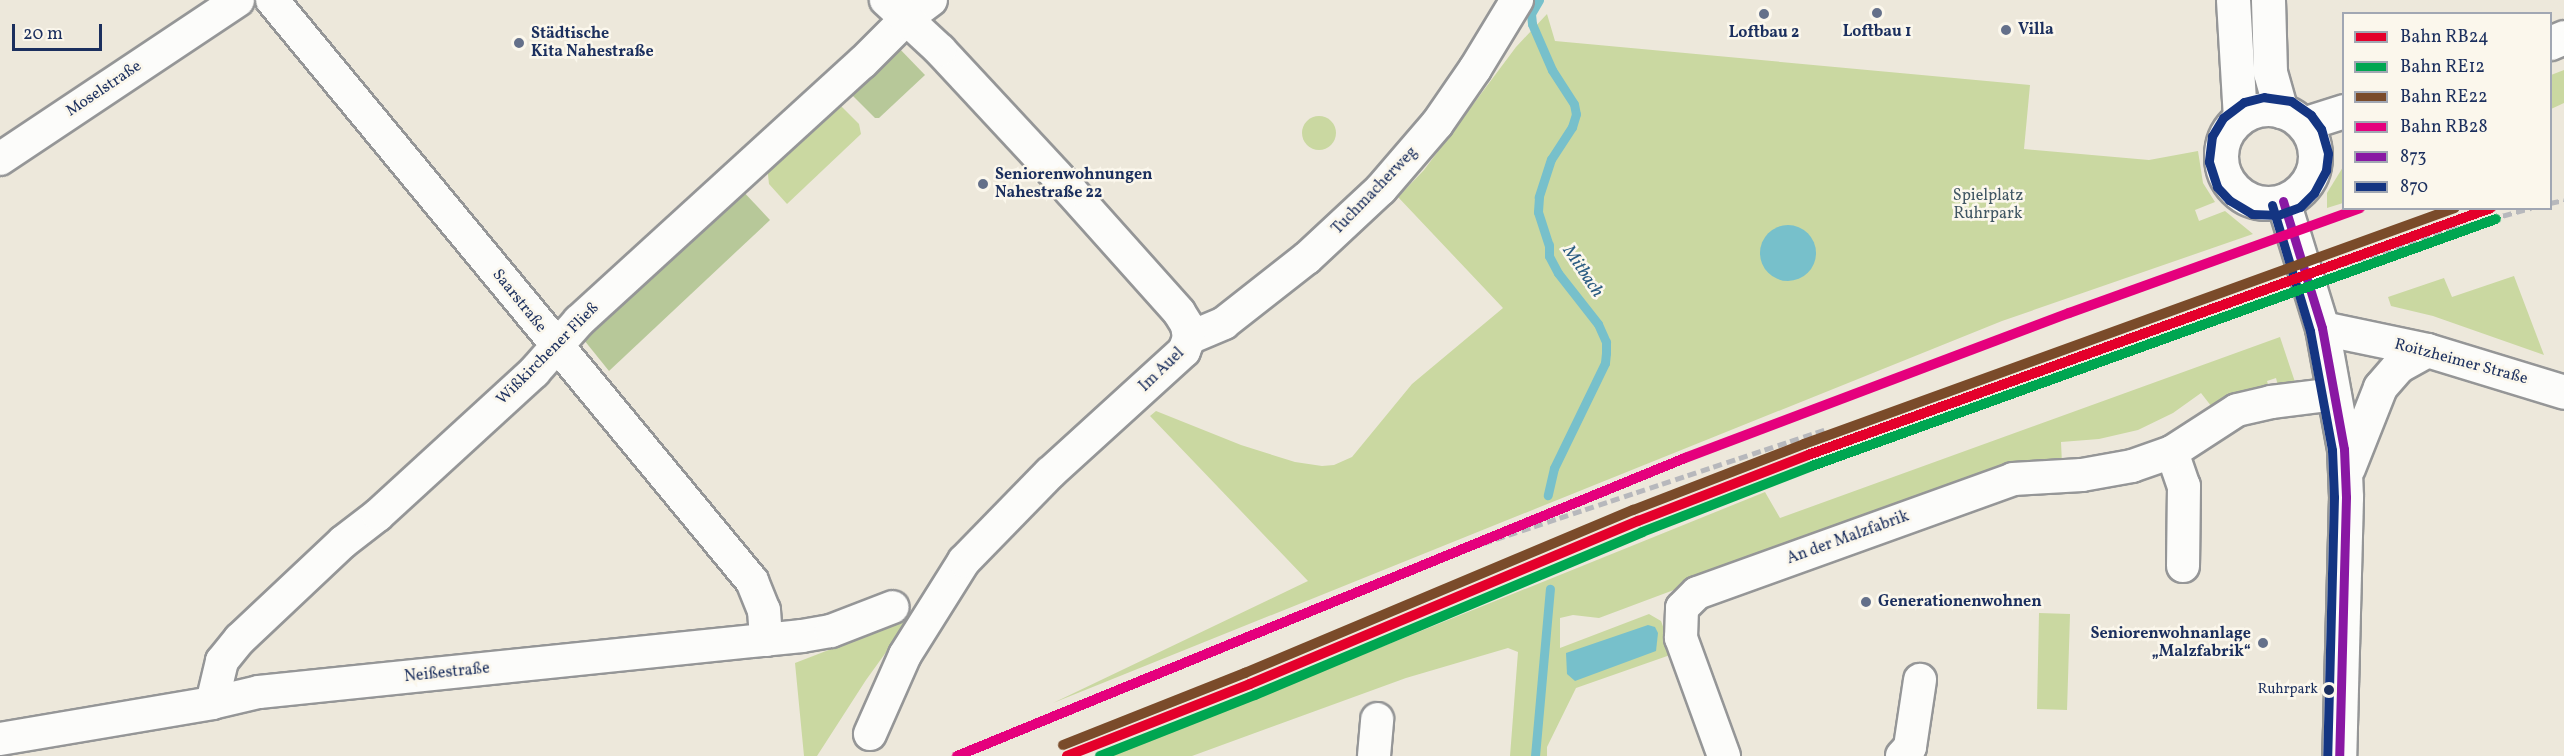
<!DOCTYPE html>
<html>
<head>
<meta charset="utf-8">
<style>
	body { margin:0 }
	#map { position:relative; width:2564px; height:756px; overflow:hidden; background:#ede8db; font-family:Vollkorn,serif }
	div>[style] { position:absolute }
	.green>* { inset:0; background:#cad8a1 }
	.round { border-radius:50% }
	.forest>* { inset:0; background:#b7c899 }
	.water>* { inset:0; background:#77c0cb }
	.stream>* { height:9px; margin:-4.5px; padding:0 4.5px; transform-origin:4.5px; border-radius:4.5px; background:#77c0cb }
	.roads { filter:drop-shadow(2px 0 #959697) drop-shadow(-2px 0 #959697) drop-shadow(0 2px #959697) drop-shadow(0 -2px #959697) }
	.minor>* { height:32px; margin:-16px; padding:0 16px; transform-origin:16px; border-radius:16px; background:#fcfcfa }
	.tertiary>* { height:33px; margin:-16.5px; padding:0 16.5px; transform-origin:16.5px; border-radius:16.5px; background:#fcfcfa }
	.tertiary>.ring { margin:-16.5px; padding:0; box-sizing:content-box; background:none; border:33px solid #fcfcfa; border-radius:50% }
	.rail>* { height:4.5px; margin-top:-2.25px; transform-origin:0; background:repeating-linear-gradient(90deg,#b7b8bc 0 9px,transparent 0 13.5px) }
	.bus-1>* { height:9px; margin:-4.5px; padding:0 4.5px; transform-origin:4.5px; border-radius:4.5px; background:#8918a3 }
	.bus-2>* { height:9px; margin:-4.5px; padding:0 4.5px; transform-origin:4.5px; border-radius:4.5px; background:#143582 }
	.rail-1>* { height:10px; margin:-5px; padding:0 5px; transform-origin:5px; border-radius:5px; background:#e4002b }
	.rail-2>* { height:10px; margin:-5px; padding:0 5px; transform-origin:5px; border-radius:5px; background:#00a651 }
	.rail-3>* { height:10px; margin:-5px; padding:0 5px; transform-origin:5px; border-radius:5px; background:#7a4b2a }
	.rail-4>* { height:10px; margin:-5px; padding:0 5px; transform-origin:5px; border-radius:5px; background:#e5007d }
	.dots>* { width:16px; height:16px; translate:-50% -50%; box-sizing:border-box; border:3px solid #fbf7ec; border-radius:50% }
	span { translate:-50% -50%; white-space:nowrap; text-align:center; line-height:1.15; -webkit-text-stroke:5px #fbf7ec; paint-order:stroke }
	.bus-label { font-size:14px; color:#1b2f5e }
	.right { translate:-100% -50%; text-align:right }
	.poi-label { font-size:16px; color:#1b2f5e; font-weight:700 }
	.left { translate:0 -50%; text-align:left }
	.street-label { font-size:16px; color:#1b2f5e }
	.park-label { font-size:16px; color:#405663 }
	.water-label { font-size:18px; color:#2a5c82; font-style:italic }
	.legend { position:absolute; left:2342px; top:12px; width:210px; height:198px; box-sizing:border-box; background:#fbf7ec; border:2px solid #a1a7b3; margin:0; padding:8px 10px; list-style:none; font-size:18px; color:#1b2f5e }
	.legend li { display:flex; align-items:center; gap:12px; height:30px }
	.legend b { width:30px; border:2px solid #a1a7b3 }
	.scale { position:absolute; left:12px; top:24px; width:90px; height:27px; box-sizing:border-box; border:3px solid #1b2f5e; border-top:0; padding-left:8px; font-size:18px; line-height:21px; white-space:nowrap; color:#1b2f5e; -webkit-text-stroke:4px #fbf7ec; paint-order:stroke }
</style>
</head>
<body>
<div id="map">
	<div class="green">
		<div style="clip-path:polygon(1547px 14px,1555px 41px,2030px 85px,2024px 149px,2149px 160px,2198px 151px,2203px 183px,2215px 202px,2195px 210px,2199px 221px,2225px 211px,2253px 234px,2002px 321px,1053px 703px,1308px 581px,1150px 416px,1156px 411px,1241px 445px,1295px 462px,1322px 466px,1334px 465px,1352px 457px,1412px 384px,1503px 308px,1398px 197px,1424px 170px,1516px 47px)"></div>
		<div style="clip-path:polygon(2564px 70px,2564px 103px,2551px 109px,2551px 75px)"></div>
		<div style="clip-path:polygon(837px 102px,859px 124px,861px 134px,787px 204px,769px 184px,767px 166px)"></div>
		<div class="round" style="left:1302px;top:116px;width:34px;height:34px"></div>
		<div style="clip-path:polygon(2343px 167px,2343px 203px,2327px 208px,2327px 193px)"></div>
		<div style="clip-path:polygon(2514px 276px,2544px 355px,2433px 316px,2391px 306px,2388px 297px,2444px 278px,2452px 297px)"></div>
		<div style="clip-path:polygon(2280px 337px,2296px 385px,2279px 390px,2276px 378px,2267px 381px,2270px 391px,2215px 411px,2201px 393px,2173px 413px,2138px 430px,2099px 439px,2061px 442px,2062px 464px,1973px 478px,1599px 618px,1573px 615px,1560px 618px,1560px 648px,1649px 614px,1661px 621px,1673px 654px,1576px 688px,1547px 747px,1547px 756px,1510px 756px,1518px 652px,1508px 648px,1406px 678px,1192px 756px,1112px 756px,1765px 492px,1780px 518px)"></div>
		<div style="clip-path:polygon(901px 607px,910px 619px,866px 680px,817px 756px,804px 756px,795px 663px,852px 641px,878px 628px)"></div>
		<div style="clip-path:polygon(2039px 613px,2070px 614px,2067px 710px,2037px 709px)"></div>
	</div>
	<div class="forest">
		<div style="clip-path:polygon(894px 43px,925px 75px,879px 118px,875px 118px,849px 92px)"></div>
		<div style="clip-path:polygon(739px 187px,770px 220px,609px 371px,584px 340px,584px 331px)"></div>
	</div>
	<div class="water">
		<div class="round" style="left:1760px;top:225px;width:56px;height:56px"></div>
		<div style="clip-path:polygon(1648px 625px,1655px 627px,1658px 633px,1656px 651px,1575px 681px,1567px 674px,1566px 653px)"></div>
	</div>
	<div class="stream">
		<div style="left:1539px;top:0;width:16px;rotate:120deg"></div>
		<div style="left:1531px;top:14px;width:10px;rotate:84deg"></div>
		<div style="left:1532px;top:24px;width:50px;rotate:66.5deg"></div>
		<div style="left:1552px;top:70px;width:40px;rotate:57.1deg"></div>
		<div style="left:1574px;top:104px;width:10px;rotate:79deg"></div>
		<div style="left:1576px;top:114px;width:14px;rotate:107deg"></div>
		<div style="left:1572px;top:127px;width:38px;rotate:123deg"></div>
		<div style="left:1551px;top:159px;width:40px;rotate:108deg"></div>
		<div style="left:1539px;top:197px;width:15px;rotate:94deg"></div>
		<div style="left:1538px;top:212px;width:35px;rotate:72deg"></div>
		<div style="left:1549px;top:245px;width:11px;rotate:90deg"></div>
		<div style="left:1549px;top:256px;width:19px;rotate:62deg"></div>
		<div style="left:1558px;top:273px;width:65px;rotate:51.9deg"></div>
		<div style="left:1598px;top:324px;width:20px;rotate:66deg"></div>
		<div style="left:1606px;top:342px;width:11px;rotate:90deg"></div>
		<div style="left:1606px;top:353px;width:10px;rotate:96deg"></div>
		<div style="left:1605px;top:363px;width:117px;rotate:115.9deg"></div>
		<div style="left:1554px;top:468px;width:28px;rotate:103deg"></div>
		<div style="left:1535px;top:756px;width:168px;rotate:-84.9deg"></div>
	</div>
	<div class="roads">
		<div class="minor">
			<div style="left:272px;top:0;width:754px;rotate:50.44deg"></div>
			<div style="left:752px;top:581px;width:31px;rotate:68deg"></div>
			<div style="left:764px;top:610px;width:30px;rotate:86deg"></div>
			<div style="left:0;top:159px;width:286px;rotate:-33.7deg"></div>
			<div style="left:1189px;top:338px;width:38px;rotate:-23deg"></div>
			<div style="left:1224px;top:323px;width:105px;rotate:-38.1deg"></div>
			<div style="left:1307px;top:258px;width:101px;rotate:-43deg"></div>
			<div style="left:1381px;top:189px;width:86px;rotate:-49.3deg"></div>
			<div style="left:1437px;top:124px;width:67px;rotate:-55.4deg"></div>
			<div style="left:1475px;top:69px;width:81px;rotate:-58.7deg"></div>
			<div style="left:2172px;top:452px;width:36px;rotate:71deg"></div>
			<div style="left:2184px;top:486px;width:80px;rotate:90.7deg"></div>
			<div style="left:212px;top:703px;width:43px;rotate:-76.6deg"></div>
			<div style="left:222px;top:661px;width:28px;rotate:-51deg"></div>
			<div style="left:240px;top:639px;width:141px;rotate:-43.3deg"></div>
			<div style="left:343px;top:542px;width:44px;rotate:-37.6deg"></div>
			<div style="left:378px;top:515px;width:212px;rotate:-42.5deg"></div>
			<div style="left:534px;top:372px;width:68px;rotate:-48.6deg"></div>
			<div style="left:579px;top:321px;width:383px;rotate:-42.4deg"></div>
			<div style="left:862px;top:63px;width:64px;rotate:-45deg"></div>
			<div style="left:907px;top:18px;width:30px;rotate:-37deg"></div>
			<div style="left:870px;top:734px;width:86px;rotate:-66.1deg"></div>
			<div style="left:905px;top:655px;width:111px;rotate:-57.9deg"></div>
			<div style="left:964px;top:561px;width:123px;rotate:-45.7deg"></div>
			<div style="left:1050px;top:473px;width:181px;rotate:-42.3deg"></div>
			<div style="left:1184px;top:351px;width:14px;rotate:-69deg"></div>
			<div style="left:1189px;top:338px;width:13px;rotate:-99deg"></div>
			<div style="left:1187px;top:325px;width:15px;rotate:-122deg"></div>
			<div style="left:1179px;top:312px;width:164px;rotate:-131.8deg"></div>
			<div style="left:1070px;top:190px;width:191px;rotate:-132.9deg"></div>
			<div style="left:940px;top:50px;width:74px;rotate:-137.2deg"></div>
			<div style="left:0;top:739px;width:215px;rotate:-9.6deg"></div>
			<div style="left:212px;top:703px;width:48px;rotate:-13.2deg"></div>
			<div style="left:259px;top:692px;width:546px;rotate:-5.89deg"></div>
			<div style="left:802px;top:636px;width:29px;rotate:-10deg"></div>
			<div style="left:831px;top:631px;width:66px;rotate:-21.2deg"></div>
			<div style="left:1374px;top:756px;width:37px;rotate:-85deg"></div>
			<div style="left:1724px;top:756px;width:126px;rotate:-110deg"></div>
			<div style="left:1681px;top:638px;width:30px;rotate:-88deg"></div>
			<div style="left:1682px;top:608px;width:21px;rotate:-45deg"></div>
			<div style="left:1697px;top:593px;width:336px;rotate:-19.8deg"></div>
			<div style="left:2013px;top:479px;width:69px;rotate:-3.3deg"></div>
			<div style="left:2082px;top:475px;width:51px;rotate:-10.2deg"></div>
			<div style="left:2132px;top:466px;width:42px;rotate:-19.3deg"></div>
			<div style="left:2172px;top:452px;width:77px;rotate:-32.9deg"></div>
			<div style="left:2237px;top:410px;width:35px;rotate:-13deg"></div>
			<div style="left:2271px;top:402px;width:64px;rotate:-7.1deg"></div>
			<div style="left:1902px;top:756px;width:12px;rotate:-48deg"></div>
			<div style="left:1910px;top:747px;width:68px;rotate:-81.5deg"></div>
		</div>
		<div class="tertiary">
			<div style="left:2233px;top:0;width:118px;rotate:86.6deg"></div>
			<div style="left:2268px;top:0;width:72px;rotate:88.4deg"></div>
			<div style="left:2270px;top:72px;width:41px;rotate:74.2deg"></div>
			<div style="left:2550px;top:43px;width:15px;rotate:-23deg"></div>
			<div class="ring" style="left:2221px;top:109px;width:61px;height:61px"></div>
			<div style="left:2303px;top:124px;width:43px;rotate:-17.6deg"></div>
			<div style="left:2283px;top:201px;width:133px;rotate:72.9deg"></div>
			<div style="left:2322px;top:328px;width:123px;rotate:79.7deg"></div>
			<div style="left:2344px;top:449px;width:48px;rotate:87.6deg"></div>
			<div style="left:2346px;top:497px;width:259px;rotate:91.5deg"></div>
			<div style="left:2322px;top:328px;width:107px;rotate:11.8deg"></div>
			<div style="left:2427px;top:350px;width:143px;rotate:17deg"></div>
			<div style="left:2348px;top:468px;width:87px;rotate:-68.4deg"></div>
			<div style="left:2380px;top:387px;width:28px;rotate:-49deg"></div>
			<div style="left:2398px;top:366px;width:33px;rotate:-29deg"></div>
		</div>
	</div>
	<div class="rail">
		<div style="left:2550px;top:203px;width:14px;rotate:-12deg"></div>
		<div style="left:2292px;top:280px;width:167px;rotate:-17.5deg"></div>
		<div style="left:2451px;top:230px;width:83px;rotate:-15.4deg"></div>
		<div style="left:1457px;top:552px;width:390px;rotate:-18.4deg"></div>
	</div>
	<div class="bus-1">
		<div style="left:2283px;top:201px;width:133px;rotate:72.9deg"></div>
		<div style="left:2322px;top:328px;width:123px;rotate:79.7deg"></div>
		<div style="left:2344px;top:449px;width:48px;rotate:87.6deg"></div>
		<div style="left:2346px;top:497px;width:259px;rotate:91.5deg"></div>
	</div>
	<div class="bus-2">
		<div style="left:2328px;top:153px;width:25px;rotate:-106deg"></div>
		<div style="left:2321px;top:129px;width:17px;rotate:-126deg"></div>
		<div style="left:2311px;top:115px;width:24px;rotate:-145deg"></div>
		<div style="left:2291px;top:101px;width:27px;rotate:-172deg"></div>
		<div style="left:2264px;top:97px;width:21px;rotate:166deg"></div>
		<div style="left:2244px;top:102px;width:26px;rotate:143deg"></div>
		<div style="left:2223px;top:118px;width:21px;rotate:121deg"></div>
		<div style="left:2212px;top:136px;width:26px;rotate:97deg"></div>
		<div style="left:2209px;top:162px;width:26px;rotate:72deg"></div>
		<div style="left:2217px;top:187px;width:18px;rotate:47deg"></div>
		<div style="left:2229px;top:200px;width:27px;rotate:31deg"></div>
		<div style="left:2252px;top:214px;width:26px;rotate:2deg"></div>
		<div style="left:2278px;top:215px;width:23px;rotate:-20deg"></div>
		<div style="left:2300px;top:207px;width:20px;rotate:-45deg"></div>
		<div style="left:2314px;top:193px;width:26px;rotate:-62deg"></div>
		<div style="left:2326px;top:170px;width:16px;rotate:-83deg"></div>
		<div style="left:2272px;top:205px;width:132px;rotate:73.2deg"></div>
		<div style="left:2310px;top:331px;width:121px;rotate:79.5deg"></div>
		<div style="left:2332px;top:450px;width:47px;rotate:87.6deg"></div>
		<div style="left:2334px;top:497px;width:259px;rotate:91.5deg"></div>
	</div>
	<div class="rail-1">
		<div style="left:1067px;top:756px;width:197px;rotate:-21.5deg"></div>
		<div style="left:1250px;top:684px;width:421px;rotate:-22.8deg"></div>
		<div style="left:1638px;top:521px;width:182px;rotate:-21.2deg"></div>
		<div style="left:1808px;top:455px;width:726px;rotate:-19.88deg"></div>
	</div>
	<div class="rail-2">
		<div style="left:1100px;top:756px;width:167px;rotate:-21.5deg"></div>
		<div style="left:1255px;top:695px;width:420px;rotate:-22.8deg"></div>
		<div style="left:1642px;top:532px;width:182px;rotate:-21.2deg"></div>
		<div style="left:1812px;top:466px;width:727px;rotate:-19.86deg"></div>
	</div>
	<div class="rail-3">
		<div style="left:1063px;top:745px;width:196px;rotate:-21.6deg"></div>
		<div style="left:1245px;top:673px;width:421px;rotate:-22.8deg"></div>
		<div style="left:1633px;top:510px;width:183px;rotate:-21.1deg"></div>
		<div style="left:1804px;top:444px;width:692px;rotate:-19.93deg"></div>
	</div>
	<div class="rail-4">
		<div style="left:957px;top:756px;width:787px;rotate:-22.26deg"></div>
		<div style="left:1685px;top:458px;width:410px;rotate:-20.7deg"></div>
		<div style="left:2069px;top:313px;width:309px;rotate:-19.8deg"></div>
	</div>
	<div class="dots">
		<div style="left:1877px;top:13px;background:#64708a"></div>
		<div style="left:1764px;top:14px;background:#64708a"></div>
		<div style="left:2006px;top:30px;background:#64708a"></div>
		<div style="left:519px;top:43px;background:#64708a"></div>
		<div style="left:983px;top:184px;background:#64708a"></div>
		<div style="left:1866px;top:602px;background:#64708a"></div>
		<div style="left:2263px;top:643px;background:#64708a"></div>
		<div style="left:2329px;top:690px;background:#1b2f5e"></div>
	</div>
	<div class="bus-label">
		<span class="right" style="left:2318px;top:690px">Ruhrpark</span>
	</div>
	<div class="poi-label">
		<span class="left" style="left:2018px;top:30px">Villa</span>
		<span style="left:1877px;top:32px">Loftbau 1</span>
		<span style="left:1764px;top:33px">Loftbau 2</span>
		<span class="left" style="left:531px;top:43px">Städtische<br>Kita Nahestraße</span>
		<span class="left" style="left:995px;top:184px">Seniorenwohnungen<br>Nahestraße 22</span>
		<span class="left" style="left:1878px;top:602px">Generationenwohnen</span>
		<span class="right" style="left:2251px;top:643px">Seniorenwohnanlage<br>„Malzfabrik“</span>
	</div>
	<div class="street-label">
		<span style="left:104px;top:89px;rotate:-34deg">Moselstraße</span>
		<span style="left:1375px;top:191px;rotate:-46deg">Tuchmacherweg</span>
		<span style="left:519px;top:301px;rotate:51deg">Saarstraße</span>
		<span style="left:548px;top:354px;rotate:-45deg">Wißkirchener Fließ</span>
		<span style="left:2461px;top:362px;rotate:15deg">Roitzheimer Straße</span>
		<span style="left:1162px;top:370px;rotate:-44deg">Im Auel</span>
		<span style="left:1848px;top:538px;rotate:-20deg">An der Malzfabrik</span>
		<span style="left:447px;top:673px;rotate:-6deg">Neißestraße</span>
	</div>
	<div class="park-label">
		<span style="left:1988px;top:205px">Spielplatz<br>Ruhrpark</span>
	</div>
	<div class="water-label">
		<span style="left:1582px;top:272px;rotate:56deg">Mitbach</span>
	</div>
	<ul class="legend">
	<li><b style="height:8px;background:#e4002b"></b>Bahn RB24</li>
	<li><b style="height:8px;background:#00a651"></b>Bahn RE12</li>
	<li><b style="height:8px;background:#7a4b2a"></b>Bahn RE22</li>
	<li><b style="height:8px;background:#e5007d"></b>Bahn RB28</li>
	<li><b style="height:8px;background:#8918a3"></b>873</li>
	<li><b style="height:8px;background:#143582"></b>870</li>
	</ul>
	<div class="scale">20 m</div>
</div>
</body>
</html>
